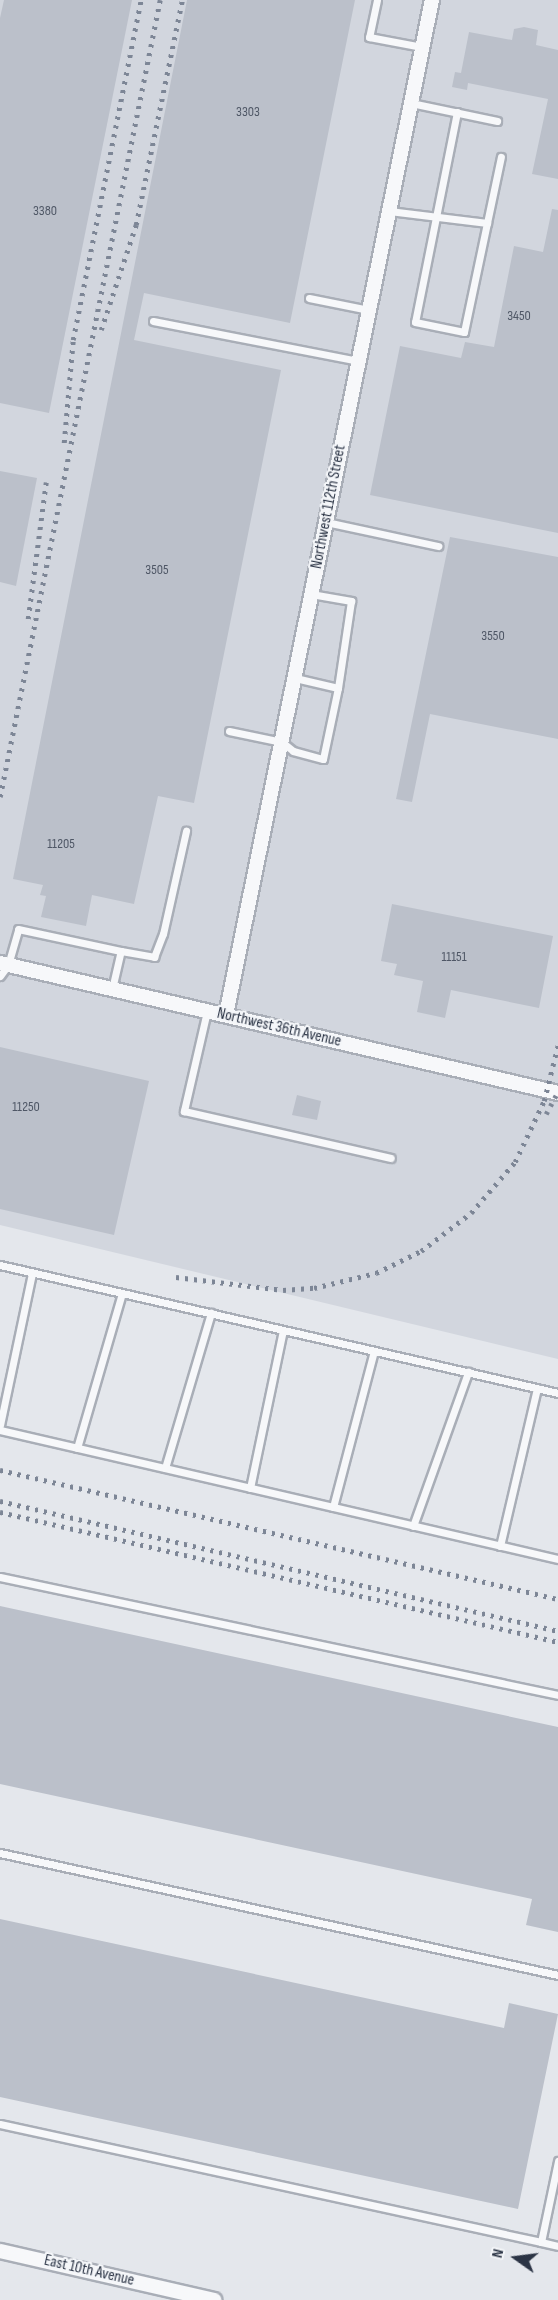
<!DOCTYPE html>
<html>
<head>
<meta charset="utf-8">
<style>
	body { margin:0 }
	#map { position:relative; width:558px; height:2300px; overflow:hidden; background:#e4e7ec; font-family:"Sofia Sans Condensed",sans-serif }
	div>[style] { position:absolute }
	.built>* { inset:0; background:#d2d6de }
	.building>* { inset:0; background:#bbc0ca }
	.roads { filter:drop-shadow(2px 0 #a9aeb7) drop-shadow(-2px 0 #a9aeb7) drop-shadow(0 2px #a9aeb7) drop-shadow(0 -2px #a9aeb7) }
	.service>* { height:7px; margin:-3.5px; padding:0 3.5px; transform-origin:3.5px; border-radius:3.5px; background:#f7f8fa }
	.minor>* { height:14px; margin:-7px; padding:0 7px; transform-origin:7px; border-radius:7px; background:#f7f8fa }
	.rail>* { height:4.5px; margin-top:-2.25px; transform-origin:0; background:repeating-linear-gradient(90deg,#7d8696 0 3px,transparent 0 9px) }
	span { translate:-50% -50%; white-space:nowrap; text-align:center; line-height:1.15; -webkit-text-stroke:4.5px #f4f6f9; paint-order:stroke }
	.number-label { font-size:14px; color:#4f5766 }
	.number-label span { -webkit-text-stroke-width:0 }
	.street-label { font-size:16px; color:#2b3445 }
	.north { position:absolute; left:486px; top:2228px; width:60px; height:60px; -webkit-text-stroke:4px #f4f6f9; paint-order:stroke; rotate:284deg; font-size:16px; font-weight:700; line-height:24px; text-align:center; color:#2b3445 }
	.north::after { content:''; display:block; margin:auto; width:21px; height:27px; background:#2b3445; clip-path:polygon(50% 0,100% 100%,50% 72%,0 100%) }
</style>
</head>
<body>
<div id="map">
	<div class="built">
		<div style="clip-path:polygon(0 0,558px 0,558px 1359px,0 1225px)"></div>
	</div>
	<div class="building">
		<div style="clip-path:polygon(4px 0,132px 0,49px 413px,0 403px,0 18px)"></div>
		<div style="clip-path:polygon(187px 0,355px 0,290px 323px,144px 293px,134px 340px,281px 370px,194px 803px,158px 796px,134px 904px,92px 895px,86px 926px,41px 917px,46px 896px,40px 895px,43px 885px,13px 879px)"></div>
		<div style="clip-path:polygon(524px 27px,538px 30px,536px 45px,558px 50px,558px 179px,532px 174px,548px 99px,468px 83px,467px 90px,452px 87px,455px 72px,461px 73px,469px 32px,512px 40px,514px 29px)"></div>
		<div style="clip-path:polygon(552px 209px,558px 210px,558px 533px,370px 495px,400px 346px,461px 358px,465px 342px,494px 347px,514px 246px,543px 252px)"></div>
		<div style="clip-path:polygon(0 471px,37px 478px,16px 586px,0 582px)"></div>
		<div style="clip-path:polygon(450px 537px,558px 557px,558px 739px,430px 714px,412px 802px,396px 799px)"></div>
		<div style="clip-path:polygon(392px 904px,553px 936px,539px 1008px,451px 990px,445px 1018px,417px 1012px,423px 981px,394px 975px,397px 964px,381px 961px)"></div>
		<div style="clip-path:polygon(0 1047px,149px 1081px,114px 1235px,0 1209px)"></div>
		<div style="clip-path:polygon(297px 1095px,321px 1101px,317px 1120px,292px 1115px)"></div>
		<div style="clip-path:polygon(0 1606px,558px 1727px,558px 1932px,526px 1925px,532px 1899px,0 1784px)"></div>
		<div style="clip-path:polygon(0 1919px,504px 2028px,509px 2003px,558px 2014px,518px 2209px,0 2097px)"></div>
	</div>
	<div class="roads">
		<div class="service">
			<div style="left:377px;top:0;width:38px;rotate:102deg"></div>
			<div style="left:369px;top:37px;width:54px;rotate:10.7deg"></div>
			<div style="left:411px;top:103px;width:88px;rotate:11.8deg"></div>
			<div style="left:457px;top:112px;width:214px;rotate:101.3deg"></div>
			<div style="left:415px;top:322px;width:50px;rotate:11.5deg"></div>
			<div style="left:464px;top:332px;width:179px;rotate:-78.1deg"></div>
			<div style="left:389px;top:211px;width:99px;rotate:7deg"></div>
			<div style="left:309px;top:298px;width:61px;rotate:11.3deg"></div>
			<div style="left:153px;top:321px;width:210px;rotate:11deg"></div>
			<div style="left:326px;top:522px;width:115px;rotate:12.1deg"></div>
			<div style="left:311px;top:594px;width:41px;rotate:9.9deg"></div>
			<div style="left:351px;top:601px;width:88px;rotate:98.5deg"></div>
			<div style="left:229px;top:731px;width:54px;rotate:11.7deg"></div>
			<div style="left:282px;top:742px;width:14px;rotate:39deg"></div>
			<div style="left:293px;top:751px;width:31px;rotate:15deg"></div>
			<div style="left:323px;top:759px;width:73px;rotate:-78.1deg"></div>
			<div style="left:338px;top:688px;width:44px;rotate:-166.9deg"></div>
			<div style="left:0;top:976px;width:14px;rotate:-54deg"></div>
			<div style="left:8px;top:965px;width:37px;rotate:-74deg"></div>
			<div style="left:18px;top:929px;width:105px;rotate:12.1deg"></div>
			<div style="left:112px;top:989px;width:39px;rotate:-77deg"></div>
			<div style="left:121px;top:951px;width:34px;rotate:10deg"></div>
			<div style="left:154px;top:957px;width:25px;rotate:-69deg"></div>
			<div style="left:163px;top:934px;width:106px;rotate:-77.4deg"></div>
			<div style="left:207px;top:1011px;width:103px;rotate:103deg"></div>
			<div style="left:184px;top:1111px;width:212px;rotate:12.8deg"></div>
			<div style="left:0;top:1265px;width:572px;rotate:12.92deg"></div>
			<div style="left:0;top:1425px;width:155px;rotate:-78.1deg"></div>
			<div style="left:0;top:1430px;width:573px;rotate:13.02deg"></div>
			<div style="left:77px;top:1448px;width:161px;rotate:-73.8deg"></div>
			<div style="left:165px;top:1468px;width:162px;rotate:-73.5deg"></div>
			<div style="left:250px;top:1488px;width:161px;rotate:-78.2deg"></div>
			<div style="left:333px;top:1507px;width:161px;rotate:-75.3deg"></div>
			<div style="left:413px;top:1526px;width:164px;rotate:-70.3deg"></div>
			<div style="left:500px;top:1546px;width:162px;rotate:-76.8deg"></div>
			<div style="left:0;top:1577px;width:570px;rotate:11.94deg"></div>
			<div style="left:0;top:1853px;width:571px;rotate:12.33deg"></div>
			<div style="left:0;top:2124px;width:554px;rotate:12.3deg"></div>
			<div style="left:541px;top:2242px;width:83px;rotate:-78.1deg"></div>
			<div style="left:541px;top:2242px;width:17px;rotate:13deg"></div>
		</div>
		<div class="minor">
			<div style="left:0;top:963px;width:573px;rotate:13.11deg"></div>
			<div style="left:226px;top:1015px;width:1036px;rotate:-78.53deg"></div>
			<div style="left:0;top:2251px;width:220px;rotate:12.9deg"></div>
		</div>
	</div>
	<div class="rail">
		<div style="left:101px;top:330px;width:111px;rotate:-71.6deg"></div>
		<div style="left:136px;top:225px;width:230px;rotate:-78.4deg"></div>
		<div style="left:64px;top:443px;width:103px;rotate:-85deg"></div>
		<div style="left:73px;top:340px;width:347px;rotate:-78.7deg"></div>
		<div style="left:28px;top:619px;width:138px;rotate:-82.5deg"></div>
		<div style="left:0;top:797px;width:813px;rotate:-78.65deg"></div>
		<div style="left:546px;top:1114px;width:26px;rotate:-62deg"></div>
		<div style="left:176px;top:1277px;width:108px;rotate:6.9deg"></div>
		<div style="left:283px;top:1290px;width:31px;rotate:-4deg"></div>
		<div style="left:314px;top:1288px;width:64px;rotate:-13.6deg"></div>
		<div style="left:376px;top:1273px;width:50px;rotate:-26.1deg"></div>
		<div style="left:421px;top:1251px;width:63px;rotate:-37.2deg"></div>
		<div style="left:471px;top:1213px;width:67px;rotate:-49.2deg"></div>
		<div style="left:515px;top:1162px;width:68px;rotate:-64.6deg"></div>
		<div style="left:544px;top:1101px;width:58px;rotate:-76deg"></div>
		<div style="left:0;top:1470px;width:573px;rotate:13.02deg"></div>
		<div style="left:0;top:1501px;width:573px;rotate:13.11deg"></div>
		<div style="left:0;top:1512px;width:573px;rotate:13.11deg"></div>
	</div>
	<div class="number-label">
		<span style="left:248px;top:112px">3303</span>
		<span style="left:45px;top:211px">3380</span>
		<span style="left:519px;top:316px">3450</span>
		<span style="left:157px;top:570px">3505</span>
		<span style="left:493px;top:636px">3550</span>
		<span style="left:61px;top:844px">11205</span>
		<span style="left:454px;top:957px">11151</span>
		<span style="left:26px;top:1107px">11250</span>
	</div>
	<div class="street-label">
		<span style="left:329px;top:507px;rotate:-79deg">Northwest 112th Street</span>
		<span style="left:279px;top:1028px;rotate:13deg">Northwest 36th Avenue</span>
		<span style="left:89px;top:2271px;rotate:13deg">East 10th Avenue</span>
	</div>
	<div class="north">N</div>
</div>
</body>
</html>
